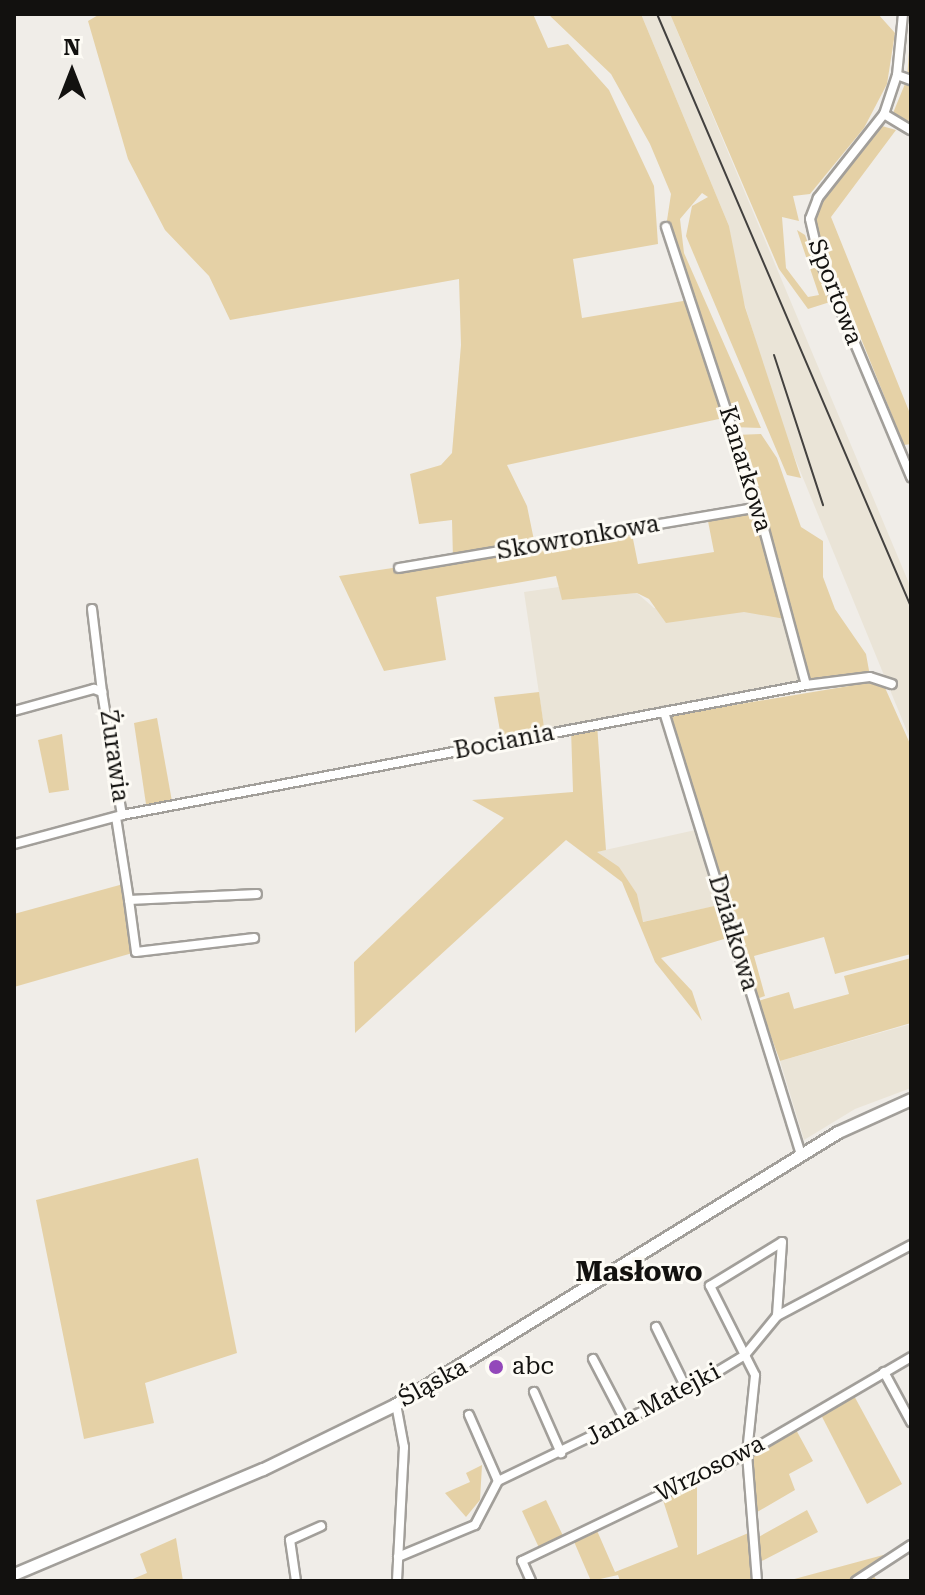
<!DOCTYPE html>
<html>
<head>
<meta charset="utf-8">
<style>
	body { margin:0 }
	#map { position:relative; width:925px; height:1595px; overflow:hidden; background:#f0ede8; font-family:"Roboto Serif",serif }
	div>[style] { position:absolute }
	.built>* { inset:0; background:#eae4d7 }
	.green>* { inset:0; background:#e5d1a6 }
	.roads { filter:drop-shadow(2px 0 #a29f9a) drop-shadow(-2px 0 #a29f9a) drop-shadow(0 2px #a29f9a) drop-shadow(0 -2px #a29f9a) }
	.street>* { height:8px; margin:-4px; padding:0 4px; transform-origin:4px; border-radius:4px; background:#fff }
	.secondary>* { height:11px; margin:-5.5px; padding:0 5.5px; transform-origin:5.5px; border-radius:5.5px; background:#fff }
	.rail>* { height:2px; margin:-1px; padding:0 1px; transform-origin:1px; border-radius:1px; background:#43413f }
	.dots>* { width:22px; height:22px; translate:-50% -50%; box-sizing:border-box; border:4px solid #fdfbf5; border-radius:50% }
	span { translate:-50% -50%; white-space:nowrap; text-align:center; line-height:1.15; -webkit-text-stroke:6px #fdfbf5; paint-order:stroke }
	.street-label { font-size:24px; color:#12110f }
	.poi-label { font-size:24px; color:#12110f }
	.left { translate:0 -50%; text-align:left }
	.quarter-label { font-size:28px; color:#12110f; font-weight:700 }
	.frame { position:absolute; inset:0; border:16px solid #12110f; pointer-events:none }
	.north { position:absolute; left:32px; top:32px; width:80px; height:80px; -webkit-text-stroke:6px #fdfbf5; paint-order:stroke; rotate:0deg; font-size:22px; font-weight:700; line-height:32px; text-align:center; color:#12110f }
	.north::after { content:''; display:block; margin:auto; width:28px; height:36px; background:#12110f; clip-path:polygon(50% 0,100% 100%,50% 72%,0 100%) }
</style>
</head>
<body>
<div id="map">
	<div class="built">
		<div style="clip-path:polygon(641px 14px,670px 14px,911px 588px,911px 741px,780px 422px,737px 279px,729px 226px)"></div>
		<div style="clip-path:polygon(559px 587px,563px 600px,637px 593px,654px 608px,720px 607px,788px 615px,806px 685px,545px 734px,524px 592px)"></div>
		<div style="clip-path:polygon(700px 829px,724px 904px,642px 922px,637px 894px,596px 852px)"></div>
		<div style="clip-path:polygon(911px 1024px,911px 1088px,855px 1109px,804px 1140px,780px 1061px)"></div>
	</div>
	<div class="green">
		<div style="clip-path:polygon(100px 14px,533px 14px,548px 48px,568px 44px,609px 90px,654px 186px,658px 244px,573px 259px,582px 318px,689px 300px,666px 227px,671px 194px,650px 144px,611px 74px,548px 14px,641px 14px,729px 226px,745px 307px,801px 478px,787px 475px,686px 236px,692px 206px,708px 197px,702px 193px,680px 219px,684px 253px,761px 428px,732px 427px,728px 417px,507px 465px,527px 506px,535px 545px,631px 529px,638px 564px,714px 552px,707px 516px,757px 507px,735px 435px,761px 434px,777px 458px,801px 527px,823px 541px,823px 577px,835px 609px,866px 654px,870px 676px,882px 681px,911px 746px,911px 954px,835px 974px,824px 937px,754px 956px,765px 996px,754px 1000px,734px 936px,661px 958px,692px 991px,702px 1021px,655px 962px,622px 882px,566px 840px,355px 1033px,354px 962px,504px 818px,472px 800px,573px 792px,571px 729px,597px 724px,606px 850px,597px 852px,619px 867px,637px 894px,643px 922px,723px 904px,664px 712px,674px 715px,849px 686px,849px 680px,806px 685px,791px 620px,744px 612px,666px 623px,649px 599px,637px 593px,562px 600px,556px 576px,436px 597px,446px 660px,384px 671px,339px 576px,453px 559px,452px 520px,419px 524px,410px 474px,441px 465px,452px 453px,461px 345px,459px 279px,230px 320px,209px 276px,165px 230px,128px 159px,88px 21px)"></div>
		<div style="clip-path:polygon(670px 14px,878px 14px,895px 33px,887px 84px,864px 128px,810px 194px,793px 196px,799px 221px,782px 217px,786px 268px,808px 297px,819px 295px,797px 230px,805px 235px,830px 302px,808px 309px,779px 269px)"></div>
		<div style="clip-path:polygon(911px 22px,911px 115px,907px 124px,893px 113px,907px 79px)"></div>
		<div style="clip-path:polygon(882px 126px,896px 130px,831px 217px,911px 416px,911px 444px,904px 445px,814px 222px,823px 198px)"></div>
		<div style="clip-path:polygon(539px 692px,545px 734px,502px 742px,494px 697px)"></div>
		<div style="clip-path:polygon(157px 718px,173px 807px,147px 811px,134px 723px)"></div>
		<div style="clip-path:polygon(62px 734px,69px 790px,49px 793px,38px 740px)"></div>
		<div style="clip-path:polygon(127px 883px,136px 952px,14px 987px,14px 914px)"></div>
		<div style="clip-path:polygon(911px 958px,911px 1023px,780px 1061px,758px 1001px,789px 992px,794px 1009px,849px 994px,844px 976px)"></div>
		<div style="clip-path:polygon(198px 1158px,237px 1353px,145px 1383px,154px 1423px,84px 1439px,36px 1200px)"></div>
		<div style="clip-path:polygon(852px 1392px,902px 1484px,867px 1504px,819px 1411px)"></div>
		<div style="clip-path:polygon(794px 1426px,813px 1461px,789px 1474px,795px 1490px,752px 1515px,747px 1453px)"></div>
		<div style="clip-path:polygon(482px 1465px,480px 1500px,466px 1517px,445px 1493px,470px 1482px,466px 1473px)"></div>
		<div style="clip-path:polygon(697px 1477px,697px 1555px,753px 1531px,755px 1539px,807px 1510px,818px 1532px,756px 1564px,757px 1581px,620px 1581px,618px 1575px,591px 1581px,572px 1537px,595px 1526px,615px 1572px,678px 1547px,661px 1494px)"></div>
		<div style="clip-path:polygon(546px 1500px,565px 1540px,541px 1552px,522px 1511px)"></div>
		<div style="clip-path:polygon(176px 1538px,183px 1581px,128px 1581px,147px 1573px,140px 1554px)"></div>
		<div style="clip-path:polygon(887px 1554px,871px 1571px,877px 1581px,787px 1581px)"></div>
	</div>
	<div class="roads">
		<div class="street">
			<div style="left:903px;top:14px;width:61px;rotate:95.6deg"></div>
			<div style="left:897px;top:75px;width:41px;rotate:108.4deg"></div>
			<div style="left:884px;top:114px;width:107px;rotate:128.2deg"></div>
			<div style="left:818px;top:198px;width:22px;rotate:111deg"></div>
			<div style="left:810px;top:219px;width:40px;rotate:77deg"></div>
			<div style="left:819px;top:258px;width:238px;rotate:67.2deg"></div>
			<div style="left:897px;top:75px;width:15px;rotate:20deg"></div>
			<div style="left:884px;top:114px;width:31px;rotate:31deg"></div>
			<div style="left:666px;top:227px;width:295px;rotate:71.8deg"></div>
			<div style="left:758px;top:507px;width:184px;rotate:74.9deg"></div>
			<div style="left:399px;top:568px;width:364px;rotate:-9.6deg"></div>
			<div style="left:92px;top:609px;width:84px;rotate:83.1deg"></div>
			<div style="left:14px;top:711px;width:83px;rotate:-15.4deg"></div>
			<div style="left:94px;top:689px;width:9px;rotate:21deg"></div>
			<div style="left:102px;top:692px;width:125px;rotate:80.8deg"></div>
			<div style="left:664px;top:712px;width:464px;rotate:72.8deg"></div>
			<div style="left:116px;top:817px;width:84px;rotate:81.1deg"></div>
			<div style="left:129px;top:900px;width:128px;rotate:-2.7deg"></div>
			<div style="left:14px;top:844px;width:112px;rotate:-15deg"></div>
			<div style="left:122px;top:815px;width:696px;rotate:-10.76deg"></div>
			<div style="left:806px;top:685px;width:64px;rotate:-7.1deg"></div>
			<div style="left:870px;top:677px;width:23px;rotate:18deg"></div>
			<div style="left:129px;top:900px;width:52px;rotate:82.3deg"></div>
			<div style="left:136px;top:952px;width:119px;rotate:-6.8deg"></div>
			<div style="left:656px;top:1327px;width:70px;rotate:63.8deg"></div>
			<div style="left:593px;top:1359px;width:71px;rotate:62.4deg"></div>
			<div style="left:884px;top:1372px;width:57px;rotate:61.6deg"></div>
			<div style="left:534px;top:1392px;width:67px;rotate:66.1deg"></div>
			<div style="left:396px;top:1404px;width:44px;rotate:79.5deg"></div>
			<div style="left:404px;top:1447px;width:134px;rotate:93deg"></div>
			<div style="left:469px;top:1415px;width:72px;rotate:66.3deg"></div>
			<div style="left:398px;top:1557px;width:83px;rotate:-22.6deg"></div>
			<div style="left:475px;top:1525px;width:50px;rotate:-62.4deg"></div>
			<div style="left:498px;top:1481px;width:210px;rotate:-25.7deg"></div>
			<div style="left:687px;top:1390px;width:68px;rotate:-31.1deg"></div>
			<div style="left:745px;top:1355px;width:50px;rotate:-50.6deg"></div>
			<div style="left:777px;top:1316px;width:152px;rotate:-27.9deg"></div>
			<div style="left:296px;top:1581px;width:41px;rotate:-98.3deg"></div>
			<div style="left:290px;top:1540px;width:34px;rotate:-24deg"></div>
			<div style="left:531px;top:1581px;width:22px;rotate:-114deg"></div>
			<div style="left:522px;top:1561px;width:250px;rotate:-25.6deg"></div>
			<div style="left:747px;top:1453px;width:190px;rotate:-30.3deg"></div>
			<div style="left:757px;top:1581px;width:128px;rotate:-94.5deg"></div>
			<div style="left:747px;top:1453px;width:78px;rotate:-84.1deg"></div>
			<div style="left:755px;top:1375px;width:100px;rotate:-116.8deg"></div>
			<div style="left:710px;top:1286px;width:84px;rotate:-31.4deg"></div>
			<div style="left:782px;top:1242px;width:74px;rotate:93.9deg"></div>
			<div style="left:856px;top:1581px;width:66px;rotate:-33.2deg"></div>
		</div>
		<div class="secondary">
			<div style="left:14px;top:1574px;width:270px;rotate:-22.9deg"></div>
			<div style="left:263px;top:1469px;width:148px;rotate:-26deg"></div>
			<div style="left:396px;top:1404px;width:519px;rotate:-31.61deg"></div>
			<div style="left:838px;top:1132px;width:80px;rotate:-24.3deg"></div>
		</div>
	</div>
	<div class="rail">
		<div style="left:657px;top:14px;width:645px;rotate:66.81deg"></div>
		<div style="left:774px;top:355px;width:158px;rotate:71.9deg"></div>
	</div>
	<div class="dots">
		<div style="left:496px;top:1367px;background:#9348ba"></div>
	</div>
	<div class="street-label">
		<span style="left:835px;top:292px;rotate:69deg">Sportowa</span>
		<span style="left:745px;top:469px;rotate:73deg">Kanarkowa</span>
		<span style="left:578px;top:538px;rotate:-10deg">Skowronkowa</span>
		<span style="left:504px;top:742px;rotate:-11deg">Bociania</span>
		<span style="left:114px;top:756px;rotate:82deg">Żurawia</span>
		<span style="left:733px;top:933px;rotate:73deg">Działkowa</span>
		<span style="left:433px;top:1383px;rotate:-29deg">Śląska</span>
		<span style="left:653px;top:1405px;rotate:-28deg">Jana Matejki</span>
		<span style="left:710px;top:1469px;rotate:-27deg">Wrzosowa</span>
	</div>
	<div class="poi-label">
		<span class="left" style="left:512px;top:1367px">abc</span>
	</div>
	<div class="quarter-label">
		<span style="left:639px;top:1272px">Masłowo</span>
	</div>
	<div class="frame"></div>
	<div class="north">N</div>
</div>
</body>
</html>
